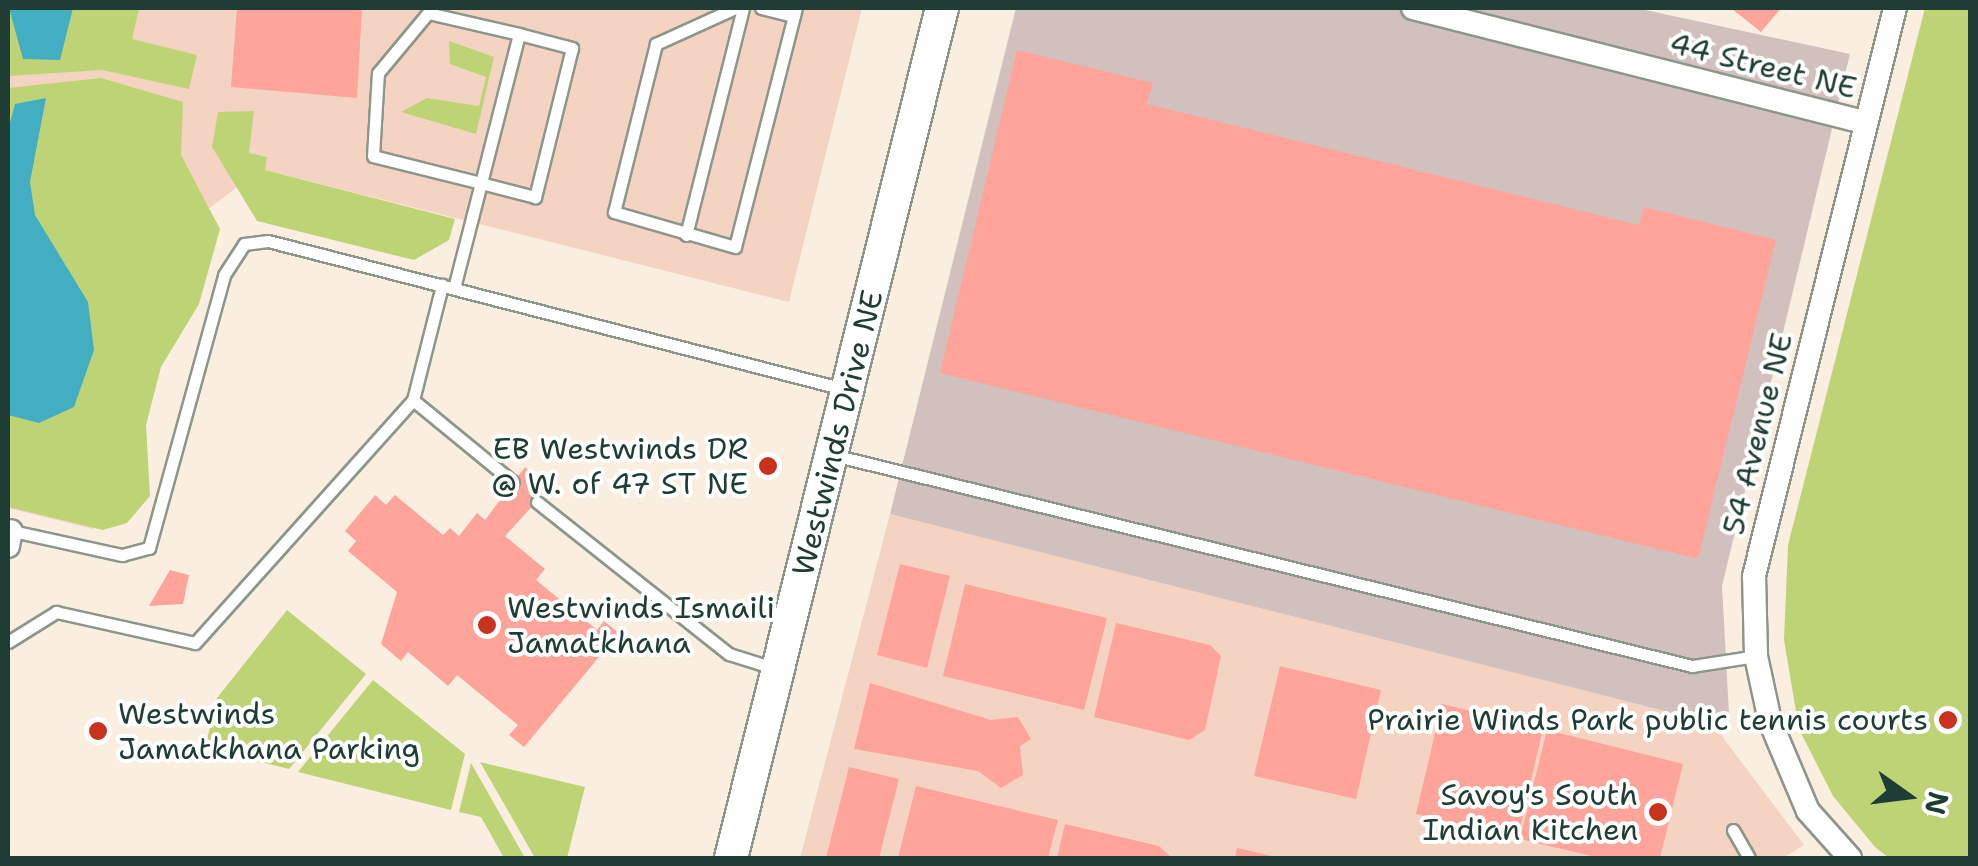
<!DOCTYPE html>
<html>
<head>
<meta charset="utf-8">
<style>
	body { margin:0 }
	#map { position:relative; width:1978px; height:866px; overflow:hidden; background:#f9eee0; font-family:"Shantell Sans",sans-serif }
	div>[style] { position:absolute }
	.built>* { inset:0; background:#f5d3c2 }
	.industrial>* { inset:0; background:#d1c0bd }
	.green>* { inset:0; background:#bed376 }
	.water>* { inset:0; background:#43adc1 }
	.building>* { inset:0; background:#fea49a }
	.roads { filter:drop-shadow(2px 0 #8c968a) drop-shadow(-2px 0 #8c968a) drop-shadow(0 2px #8c968a) drop-shadow(0 -2px #8c968a) }
	.lane>* { height:11px; margin:-5.5px; padding:0 5.5px; transform-origin:5.5px; border-radius:5.5px; background:#fff }
	.street>* { height:22px; margin:-11px; padding:0 11px; transform-origin:11px; border-radius:11px; background:#fff }
	.secondary>* { height:32px; margin:-16px; padding:0 16px; transform-origin:16px; border-radius:16px; background:#fff }
	.dots>* { width:28px; height:28px; translate:-50% -50%; box-sizing:border-box; border:5px solid #fff; border-radius:50% }
	span { translate:-50% -50%; white-space:nowrap; text-align:center; line-height:1.15; -webkit-text-stroke:8px #fff; paint-order:stroke }
	.street-label { font-size:30px; color:#1f3d34 }
	.poi-label { font-size:30px; color:#1f3d34 }
	.right { translate:-100% -50%; text-align:right }
	.left { translate:0 -50%; text-align:left }
	.frame { position:absolute; inset:0; border:10px solid #1f3d34; pointer-events:none }
	.north { position:absolute; left:1858px; top:746px; width:100px; height:100px; -webkit-text-stroke:8px #fff; paint-order:stroke; rotate:104deg; font-size:28px; font-weight:700; line-height:40px; text-align:center; color:#1f3d34 }
	.north::after { content:''; display:block; margin:auto; width:35px; height:45px; background:#1f3d34; clip-path:polygon(50% 0,100% 100%,50% 72%,0 100%) }
</style>
</head>
<body>
<div id="map">
	<div class="built">
		<div style="clip-path:polygon(8px 8px,862px 8px,789px 302px,261px 169px,190px 223px,106px 521px,93px 529px,8px 508px)"></div>
		<div style="clip-path:polygon(890px 514px,1712px 723px,1804px 845px,1783px 858px,800px 858px)"></div>
	</div>
	<div class="industrial">
		<div style="clip-path:polygon(1016px 8px,1636px 8px,1850px 54px,1722px 586px,1729px 714px,1712px 723px,890px 514px)"></div>
	</div>
	<div class="green">
		<div style="clip-path:polygon(8px 8px,139px 8px,132px 39px,197px 55px,189px 89px,102px 70px,8px 76px)"></div>
		<div style="clip-path:polygon(1925px 8px,1970px 8px,1970px 858px,1889px 858px,1875px 847px,1833px 796px,1799px 729px,1784px 640px,1788px 545px)"></div>
		<div style="clip-path:polygon(449px 41px,494px 57px,476px 134px,401px 112px,427px 98px,479px 106px,486px 77px,450px 64px)"></div>
		<div style="clip-path:polygon(101px 78px,183px 102px,181px 155px,220px 229px,199px 304px,161px 367px,146px 425px,150px 496px,127px 523px,103px 530px,8px 507px,8px 88px)"></div>
		<div style="clip-path:polygon(254px 111px,249px 153px,267px 157px,265px 170px,455px 219px,449px 240px,414px 260px,257px 221px,212px 147px,218px 112px)"></div>
		<div style="clip-path:polygon(287px 610px,366px 674px,289px 769px,205px 748px,217px 698px)"></div>
		<div style="clip-path:polygon(373px 680px,465px 754px,451px 810px,298px 772px)"></div>
		<div style="clip-path:polygon(480px 762px,585px 787px,567px 858px,535px 858px)"></div>
		<div style="clip-path:polygon(471px 763px,525px 858px,504px 858px,481px 817px,459px 812px)"></div>
	</div>
	<div class="water">
		<div style="clip-path:polygon(9px 8px,73px 8px,60px 60px,23px 59px)"></div>
		<div style="clip-path:polygon(46px 98px,30px 182px,35px 215px,88px 302px,94px 350px,74px 407px,39px 423px,8px 415px,8px 130px,15px 104px)"></div>
	</div>
	<div class="building">
		<div style="clip-path:polygon(237px 8px,362px 8px,357px 98px,231px 87px)"></div>
		<div style="clip-path:polygon(1731px 8px,1781px 8px,1761px 32px)"></div>
		<div style="clip-path:polygon(1017px 50px,1153px 83px,1147px 104px,1639px 225px,1644px 207px,1776px 240px,1698px 559px,940px 373px)"></div>
		<div style="clip-path:polygon(525px 467px,549px 488px,505px 536px,545px 569px,536px 580px,597px 630px,604px 621px,619px 633px,524px 747px,509px 735px,518px 725px,457px 675px,448px 686px,408px 652px,401px 661px,381px 644px,397px 592px,348px 551px,356px 541px,345px 531px,375px 495px,386px 505px,395px 495px,443px 535px,450px 528px,459px 536px,477px 513px,485px 520px)"></div>
		<div style="clip-path:polygon(900px 564px,950px 576px,927px 668px,877px 655px)"></div>
		<div style="clip-path:polygon(170px 570px,189px 575px,183px 604px,149px 606px)"></div>
		<div style="clip-path:polygon(965px 584px,1107px 618px,1084px 710px,943px 676px)"></div>
		<div style="clip-path:polygon(1116px 623px,1210px 645px,1221px 656px,1205px 730px,1189px 740px,1094px 717px)"></div>
		<div style="clip-path:polygon(1280px 666px,1381px 690px,1356px 799px,1254px 776px)"></div>
		<div style="clip-path:polygon(870px 683px,991px 720px,1018px 717px,1031px 739px,1020px 746px,1023px 775px,1001px 788px,978px 771px,854px 749px)"></div>
		<div style="clip-path:polygon(1442px 704px,1543px 728px,1518px 837px,1416px 814px)"></div>
		<div style="clip-path:polygon(1547px 730px,1683px 764px,1660px 858px,1600px 858px,1520px 839px)"></div>
		<div style="clip-path:polygon(849px 767px,899px 779px,879px 858px,826px 858px)"></div>
		<div style="clip-path:polygon(916px 786px,1058px 820px,1048px 858px,898px 858px)"></div>
		<div style="clip-path:polygon(1065px 824px,1159px 846px,1172px 858px,1057px 858px)"></div>
		<div style="clip-path:polygon(1237px 848px,1277px 857px,1277px 858px,1235px 858px)"></div>
	</div>
	<div class="roads">
		<div class="lane">
			<div style="left:735px;top:8px;width:87px;rotate:155.5deg"></div>
			<div style="left:656px;top:44px;width:173px;rotate:104deg"></div>
			<div style="left:614px;top:212px;width:126px;rotate:16.1deg"></div>
			<div style="left:735px;top:247px;width:247px;rotate:-75.7deg"></div>
			<div style="left:761px;top:8px;width:34px;rotate:14deg"></div>
			<div style="left:686px;top:235px;width:234px;rotate:-75.9deg"></div>
			<div style="left:454px;top:288px;width:108px;rotate:-75.6deg"></div>
			<div style="left:481px;top:183px;width:154px;rotate:-75.7deg"></div>
			<div style="left:519px;top:34px;width:55px;rotate:14.8deg"></div>
			<div style="left:572px;top:48px;width:154px;rotate:103.9deg"></div>
			<div style="left:535px;top:197px;width:56px;rotate:-165.5deg"></div>
			<div style="left:481px;top:183px;width:111px;rotate:-166deg"></div>
			<div style="left:373px;top:156px;width:83px;rotate:-86.6deg"></div>
			<div style="left:378px;top:73px;width:78px;rotate:-50.2deg"></div>
			<div style="left:428px;top:13px;width:93px;rotate:13deg"></div>
			<div style="left:413px;top:400px;width:129px;rotate:39.4deg"></div>
			<div style="left:833px;top:455px;width:885px;rotate:13.8deg"></div>
			<div style="left:1692px;top:666px;width:65px;rotate:-8.9deg"></div>
			<div style="left:537px;top:502px;width:245px;rotate:38.4deg"></div>
			<div style="left:729px;top:654px;width:50px;rotate:17.4deg"></div>
			<div style="left:8px;top:530px;width:117px;rotate:12.4deg"></div>
			<div style="left:122px;top:555px;width:28px;rotate:-15deg"></div>
			<div style="left:149px;top:548px;width:283px;rotate:-74.6deg"></div>
			<div style="left:224px;top:275px;width:37px;rotate:-57deg"></div>
			<div style="left:244px;top:244px;width:24px;rotate:-7deg"></div>
			<div style="left:268px;top:241px;width:595px;rotate:14.41deg"></div>
			<div style="left:8px;top:642px;width:57px;rotate:-32deg"></div>
			<div style="left:56px;top:612px;width:142px;rotate:12.6deg"></div>
			<div style="left:195px;top:643px;width:326px;rotate:-48.1deg"></div>
			<div style="left:413px;top:400px;width:119px;rotate:-75.8deg"></div>
			<div style="left:1733px;top:830px;width:32px;rotate:60deg"></div>
		</div>
		<div class="street">
			<div style="left:1413px;top:8px;width:467px;rotate:14.2deg"></div>
			<div style="left:8px;top:546px;width:15px;rotate:-79deg"></div>
			<div style="left:1850px;top:858px;width:63px;rotate:-131.8deg"></div>
			<div style="left:1808px;top:811px;width:98px;rotate:-112.9deg"></div>
			<div style="left:1770px;top:721px;width:66px;rotate:-102.2deg"></div>
			<div style="left:1756px;top:656px;width:80px;rotate:-91.4deg"></div>
			<div style="left:1754px;top:576px;width:585px;rotate:-76.06deg"></div>
		</div>
		<div class="secondary">
			<div style="left:731px;top:858px;width:876px;rotate:-76.06deg"></div>
		</div>
	</div>
	<div class="dots">
		<div style="left:768px;top:466px;background:#c8321e"></div>
		<div style="left:487px;top:625px;background:#c8321e"></div>
		<div style="left:1948px;top:720px;background:#c8321e"></div>
		<div style="left:98px;top:731px;background:#c8321e"></div>
		<div style="left:1658px;top:812px;background:#c8321e"></div>
	</div>
	<div class="street-label">
		<span style="left:1763px;top:66px;rotate:14deg">44 Street NE</span>
		<span style="left:838px;top:433px;rotate:-76deg">Westwinds Drive NE</span>
		<span style="left:1758px;top:434px;rotate:-76deg">54 Avenue NE</span>
	</div>
	<div class="poi-label">
		<span class="right" style="left:748px;top:466px">EB Westwinds DR<br>@ W. of 47 ST NE</span>
		<span class="left" style="left:507px;top:625px">Westwinds Ismaili<br>Jamatkhana</span>
		<span class="left" style="left:118px;top:731px">Westwinds<br>Jamatkhana Parking</span>
		<span class="right" style="left:1928px;top:720px">Prairie Winds Park public tennis courts</span>
		<span class="right" style="left:1638px;top:812px">Savoy's South<br>Indian Kitchen</span>
	</div>
	<div class="frame"></div>
	<div class="north">N</div>
</div>
</body>
</html>
